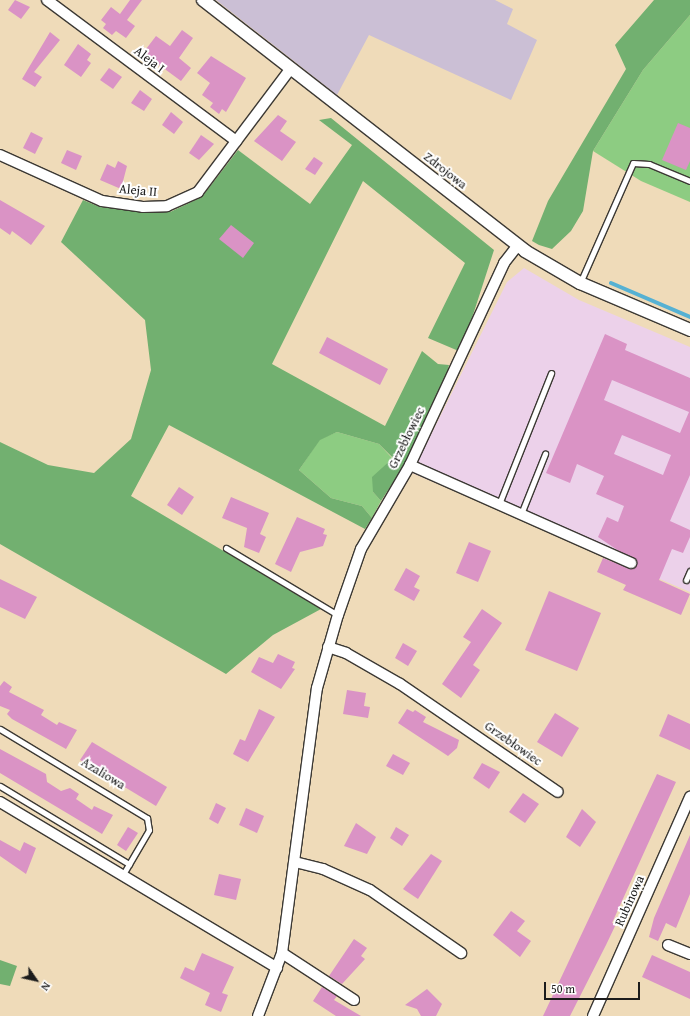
<!DOCTYPE html>
<html>
<head>
<meta charset="utf-8">
<style>
	body { margin:0 }
	#map { position:relative; width:690px; height:1016px; overflow:hidden; background:#efdbb9; font-family:"Gentium Book Plus",serif }
	div>[style] { position:absolute }
	.built>* { inset:0; background:#ecd1ea }
	.industrial>* { inset:0; background:#cbbfd5 }
	.green>* { inset:0; background:#8dcc82 }
	.forest>* { inset:0; background:#72b070 }
	.stream>* { height:4px; margin:-2px; padding:0 2px; transform-origin:2px; border-radius:2px; background:#56b1d3 }
	.building>* { inset:0; background:#da93c5 }
	.roads { filter:drop-shadow(1px 0 #3c3934) drop-shadow(-1px 0 #3c3934) drop-shadow(0 1px #3c3934) drop-shadow(0 -1px #3c3934) }
	.service>* { height:5px; margin:-2.5px; padding:0 2.5px; transform-origin:2.5px; border-radius:2.5px; background:#fff }
	.minor>* { height:10px; margin:-5px; padding:0 5px; transform-origin:5px; border-radius:5px; background:#fff }
	.tertiary>* { height:12px; margin:-6px; padding:0 6px; transform-origin:6px; border-radius:6px; background:#fff }
	span { translate:-50% -50%; white-space:nowrap; text-align:center; line-height:1.15; -webkit-text-stroke:4px #fff; paint-order:stroke }
	.street-label { font-size:13px; color:#1c1c1c }
	.north { position:absolute; left:16px; top:960px; width:40px; height:40px; -webkit-text-stroke:3px #fff; paint-order:stroke; rotate:124deg; font-size:11px; font-weight:700; line-height:16px; text-align:center; color:#1c1c1c }
	.north::after { content:''; display:block; margin:auto; width:14px; height:18px; background:#1c1c1c; clip-path:polygon(50% 0,100% 100%,50% 72%,0 100%) }
	.scale { position:absolute; left:544px; top:982px; width:96px; height:18px; box-sizing:border-box; border:2px solid #1c1c1c; border-top:0; padding-left:5px; font-size:12px; line-height:14px; white-space:nowrap; color:#1c1c1c; -webkit-text-stroke:3px #fff; paint-order:stroke }
</style>
</head>
<body>
<div id="map">
	<div class="built">
		<div style="clip-path:polygon(524px 268px,579px 300px,690px 347px,690px 592px,412px 473px,507px 282px)"></div>
	</div>
	<div class="industrial">
		<div style="clip-path:polygon(216px 0,495px 0,513px 9px,507px 24px,537px 40px,511px 100px,369px 35px,337px 95px)"></div>
	</div>
	<div class="green">
		<div style="clip-path:polygon(690px 15px,690px 202px,641px 181px,593px 151px,643px 70px)"></div>
		<div style="clip-path:polygon(337px 432px,379px 444px,393px 459px,373px 492px,381px 501px,372px 518px,362px 506px,331px 498px,299px 470px,320px 439px)"></div>
	</div>
	<div class="forest">
		<div style="clip-path:polygon(654px 0,690px 0,690px 15px,643px 70px,593px 151px,583px 211px,571px 231px,552px 249px,539px 245px,532px 241px,548px 201px,626px 69px,615px 45px)"></div>
		<div style="clip-path:polygon(331px 118px,494px 250px,461px 352px,428px 338px,465px 263px,363px 181px,272px 364px,385px 426px,422px 351px,438px 364px,449px 365px,445px 382px,405px 464px,381px 501px,373px 492px,372px 477px,393px 458px,379px 444px,337px 432px,320px 440px,299px 470px,331px 498px,362px 506px,372px 518px,365px 529px,169px 425px,131px 496px,321px 609px,273px 635px,226px 674px,0 544px,0 442px,48px 465px,94px 473px,131px 439px,151px 370px,145px 320px,61px 242px,83px 200px,100px 207px,170px 212px,202px 197px,238px 150px,310px 204px,352px 145px,319px 120px)"></div>
		<div style="clip-path:polygon(0 960px,17px 966px,10px 986px,0 984px)"></div>
	</div>
	<div class="stream">
		<div style="left:611px;top:283px;width:86px;rotate:23.3deg"></div>
	</div>
	<div class="building">
		<div style="clip-path:polygon(15px 0,30px 7px,21px 19px,8px 10px)"></div>
		<div style="clip-path:polygon(130px 0,142px 0,127px 20px,135px 26px,126px 38px,116px 31px,112px 35px,103px 28px,106px 24px,101px 20px,111px 7px,120px 14px)"></div>
		<div style="clip-path:polygon(182px 30px,193px 38px,179px 58px,191px 68px,181px 81px,143px 53px,156px 36px,170px 46px)"></div>
		<div style="clip-path:polygon(50px 32px,60px 40px,34px 72px,42px 77px,35px 87px,22px 79px)"></div>
		<div style="clip-path:polygon(78px 44px,91px 54px,87px 60px,91px 63px,81px 77px,64px 65px)"></div>
		<div style="clip-path:polygon(211px 56px,246px 78px,226px 112px,222px 109px,219px 114px,210px 107px,213px 103px,202px 95px,210px 83px,197px 73px)"></div>
		<div style="clip-path:polygon(109px 68px,122px 77px,113px 89px,100px 80px)"></div>
		<div style="clip-path:polygon(140px 90px,152px 99px,144px 111px,131px 103px)"></div>
		<div style="clip-path:polygon(171px 112px,183px 122px,174px 134px,162px 125px)"></div>
		<div style="clip-path:polygon(278px 115px,287px 121px,280px 131px,296px 142px,282px 161px,254px 141px)"></div>
		<div style="clip-path:polygon(678px 123px,690px 128px,690px 161px,686px 170px,662px 160px)"></div>
		<div style="clip-path:polygon(31px 132px,43px 138px,35px 154px,23px 148px)"></div>
		<div style="clip-path:polygon(201px 135px,214px 144px,199px 160px,189px 153px)"></div>
		<div style="clip-path:polygon(67px 150px,82px 156px,76px 170px,61px 163px)"></div>
		<div style="clip-path:polygon(314px 157px,323px 163px,315px 175px,305px 169px)"></div>
		<div style="clip-path:polygon(118px 161px,127px 166px,121px 189px,100px 180px,107px 164px,115px 168px)"></div>
		<div style="clip-path:polygon(0 200px,45px 226px,31px 245px,12px 231px,10px 235px,0 228px)"></div>
		<div style="clip-path:polygon(231px 225px,254px 243px,243px 258px,219px 239px)"></div>
		<div style="clip-path:polygon(evenodd,605px 334px,627px 344px,625px 350px,690px 378px,690px 475px,670px 521px,690px 530px,690px 537px,683px 553px,672px 549px,659px 580px,690px 594px,681px 615px,623px 590px,626px 585px,597px 572px,603px 558px,631px 569px,637px 563px,598px 537px,607px 517px,618px 522px,624px 506px,596px 494px,604px 476px,577px 464px,570px 483px,546px 473px,605px 334px,612px 380px,689px 412px,680px 433px,604px 400px,612px 380px,605px 334px,622px 435px,671px 455px,663px 475px,614px 454px,622px 435px)"></div>
		<div style="clip-path:polygon(327px 337px,388px 369px,380px 385px,319px 353px)"></div>
		<div style="clip-path:polygon(179px 487px,194px 497px,182px 515px,167px 505px)"></div>
		<div style="clip-path:polygon(231px 497px,269px 513px,260px 534px,266px 537px,259px 553px,244px 547px,247px 528px,222px 518px)"></div>
		<div style="clip-path:polygon(297px 517px,325px 529px,323px 534px,327px 535px,323px 546px,300px 552px,291px 572px,275px 564px)"></div>
		<div style="clip-path:polygon(469px 542px,491px 551px,478px 582px,456px 573px)"></div>
		<div style="clip-path:polygon(406px 568px,420px 576px,414px 587px,420px 590px,414px 601px,394px 590px)"></div>
		<div style="clip-path:polygon(0 579px,37px 597px,25px 619px,0 607px)"></div>
		<div style="clip-path:polygon(549px 591px,601px 613px,577px 671px,525px 650px)"></div>
		<div style="clip-path:polygon(482px 609px,502px 623px,473px 665px,480px 670px,461px 698px,442px 684px,471px 642px,463px 637px)"></div>
		<div style="clip-path:polygon(403px 643px,417px 651px,408px 666px,395px 658px)"></div>
		<div style="clip-path:polygon(278px 654px,295px 662px,292px 668px,295px 669px,281px 689px,251px 672px,259px 657px,273px 663px)"></div>
		<div style="clip-path:polygon(4px 681px,12px 687px,9px 692px,44px 710px,41px 715px,57px 725px,59px 722px,77px 730px,66px 749px,12px 719px,7px 714px,10px 710px,0 706px,0 686px)"></div>
		<div style="clip-path:polygon(347px 690px,366px 693px,364px 706px,370px 707px,368px 718px,343px 714px)"></div>
		<div style="clip-path:polygon(259px 709px,275px 717px,248px 762px,233px 754px,240px 739px,245px 741px)"></div>
		<div style="clip-path:polygon(407px 709px,413px 712px,415px 710px,426px 717px,423px 722px,459px 740px,457px 748px,448px 756px,398px 723px)"></div>
		<div style="clip-path:polygon(555px 713px,579px 728px,562px 757px,537px 742px)"></div>
		<div style="clip-path:polygon(668px 714px,690px 724px,690px 750px,659px 736px)"></div>
		<div style="clip-path:polygon(92px 742px,167px 787px,156px 806px,80px 760px)"></div>
		<div style="clip-path:polygon(0 749px,46px 774px,47px 782px,61px 791px,70px 788px,79px 794px,76px 799px,92px 810px,94px 806px,113px 815px,102px 834px,0 773px)"></div>
		<div style="clip-path:polygon(393px 754px,410px 763px,403px 775px,386px 766px)"></div>
		<div style="clip-path:polygon(482px 763px,500px 772px,489px 789px,473px 778px)"></div>
		<div style="clip-path:polygon(657px 774px,676px 782px,612px 923px,616px 924px,606px 945px,570px 1016px,543px 1016px)"></div>
		<div style="clip-path:polygon(523px 793px,539px 804px,525px 823px,509px 812px)"></div>
		<div style="clip-path:polygon(216px 803px,226px 808px,218px 824px,209px 819px)"></div>
		<div style="clip-path:polygon(246px 808px,264px 816px,257px 833px,239px 825px)"></div>
		<div style="clip-path:polygon(582px 809px,596px 822px,580px 847px,566px 837px)"></div>
		<div style="clip-path:polygon(356px 823px,376px 837px,367px 854px,344px 846px)"></div>
		<div style="clip-path:polygon(128px 827px,138px 833px,126px 851px,117px 845px)"></div>
		<div style="clip-path:polygon(396px 827px,409px 835px,402px 846px,390px 838px)"></div>
		<div style="clip-path:polygon(690px 835px,690px 894px,676px 928px,666px 923px,658px 941px,649px 937px,654px 918px)"></div>
		<div style="clip-path:polygon(0 840px,20px 851px,24px 842px,36px 848px,26px 874px,0 856px)"></div>
		<div style="clip-path:polygon(431px 854px,442px 861px,418px 899px,403px 889px)"></div>
		<div style="clip-path:polygon(219px 874px,241px 879px,236px 900px,214px 895px)"></div>
		<div style="clip-path:polygon(511px 911px,525px 921px,517px 931px,531px 941px,520px 957px,493px 935px)"></div>
		<div style="clip-path:polygon(354px 939px,367px 948px,361px 956px,365px 959px,342px 984px,329px 976px)"></div>
		<div style="clip-path:polygon(202px 953px,234px 967px,222px 993px,228px 995px,221px 1012px,205px 1005px,210px 993px,180px 978px,185px 967px,194px 971px)"></div>
		<div style="clip-path:polygon(652px 955px,690px 972px,690px 999px,642px 977px)"></div>
		<div style="clip-path:polygon(322px 987px,337px 996px,334px 1000px,361px 1016px,336px 1016px,313px 1001px)"></div>
		<div style="clip-path:polygon(427px 989px,442px 1004px,436px 1016px,421px 1016px,417px 1009px,405px 1005px)"></div>
	</div>
	<div class="roads">
		<div class="service">
			<div style="left:580px;top:283px;width:131px;rotate:-66.2deg"></div>
			<div style="left:633px;top:163px;width:16px;rotate:4deg"></div>
			<div style="left:649px;top:164px;width:44px;rotate:22.5deg"></div>
			<div style="left:499px;top:504px;width:141px;rotate:-68.3deg"></div>
			<div style="left:521px;top:514px;width:65px;rotate:-68.2deg"></div>
			<div style="left:226px;top:548px;width:131px;rotate:30.9deg"></div>
			<div style="left:686px;top:580px;width:10px;rotate:-66deg"></div>
			<div style="left:0;top:729px;width:172px;rotate:31.2deg"></div>
			<div style="left:147px;top:818px;width:12px;rotate:81deg"></div>
			<div style="left:149px;top:830px;width:53px;rotate:120.4deg"></div>
			<div style="left:0;top:786px;width:151px;rotate:31.2deg"></div>
		</div>
		<div class="minor">
			<div style="left:47px;top:0;width:236px;rotate:36.7deg"></div>
			<div style="left:0;top:155px;width:112px;rotate:24.3deg"></div>
			<div style="left:102px;top:201px;width:41px;rotate:8.3deg"></div>
			<div style="left:143px;top:207px;width:24px;rotate:-2deg"></div>
			<div style="left:167px;top:206px;width:34px;rotate:-24deg"></div>
			<div style="left:198px;top:192px;width:155px;rotate:-53.1deg"></div>
			<div style="left:410px;top:465px;width:242px;rotate:23.9deg"></div>
			<div style="left:328px;top:647px;width:19px;rotate:18deg"></div>
			<div style="left:346px;top:653px;width:62px;rotate:29.9deg"></div>
			<div style="left:400px;top:684px;width:191px;rotate:34.4deg"></div>
			<div style="left:0;top:802px;width:323px;rotate:30.9deg"></div>
			<div style="left:295px;top:862px;width:29px;rotate:14deg"></div>
			<div style="left:323px;top:869px;width:51px;rotate:24.1deg"></div>
			<div style="left:370px;top:890px;width:111px;rotate:34.7deg"></div>
			<div style="left:668px;top:945px;width:24px;rotate:22deg"></div>
			<div style="left:282px;top:953px;width:86px;rotate:33.1deg"></div>
			<div style="left:258px;top:1016px;width:67px;rotate:-69.1deg"></div>
			<div style="left:282px;top:953px;width:267px;rotate:-82.5deg"></div>
			<div style="left:317px;top:688px;width:76px;rotate:-74deg"></div>
			<div style="left:338px;top:615px;width:70px;rotate:-70.8deg"></div>
			<div style="left:361px;top:549px;width:97px;rotate:-59.7deg"></div>
			<div style="left:410px;top:465px;width:223px;rotate:-65deg"></div>
			<div style="left:504px;top:263px;width:23px;rotate:-52deg"></div>
			<div style="left:593px;top:1016px;width:240px;rotate:-66.1deg"></div>
		</div>
		<div class="tertiary">
			<div style="left:203px;top:0;width:408px;rotate:37.9deg"></div>
			<div style="left:525px;top:251px;width:64px;rotate:30.2deg"></div>
			<div style="left:580px;top:283px;width:120px;rotate:23.1deg"></div>
		</div>
	</div>
	<div class="street-label">
		<span style="left:149px;top:60px;rotate:37deg">Aleja I</span>
		<span style="left:445px;top:171px;rotate:38deg">Zdrojowa</span>
		<span style="left:138px;top:191px;rotate:5deg">Aleja II</span>
		<span style="left:407px;top:438px;rotate:-64deg">Grzebłowiec</span>
		<span style="left:513px;top:744px;rotate:35deg">Grzebłowiec</span>
		<span style="left:103px;top:774px;rotate:31deg">Azaliowa</span>
		<span style="left:630px;top:901px;rotate:-66deg">Rubinowa</span>
	</div>
	<div class="north">N</div>
	<div class="scale">50 m</div>
</div>
</body>
</html>
